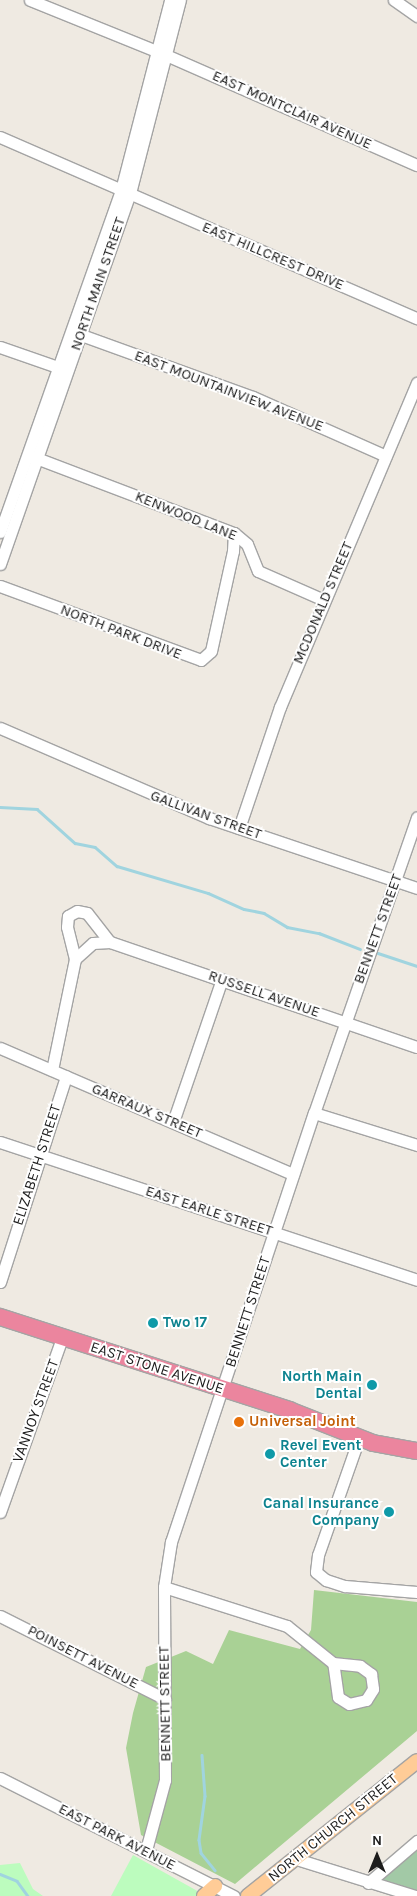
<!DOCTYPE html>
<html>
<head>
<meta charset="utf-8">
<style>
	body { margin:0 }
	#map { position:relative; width:417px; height:1896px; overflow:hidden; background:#efeae2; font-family:Karla,sans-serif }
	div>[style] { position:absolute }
	.forest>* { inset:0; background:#a9d195 }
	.cemetery>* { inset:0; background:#a2c9a6 }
	.park>* { inset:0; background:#bcfcbe }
	.stream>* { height:2.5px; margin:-1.25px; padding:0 1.25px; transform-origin:1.25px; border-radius:1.25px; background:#a0d4df }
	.roads { filter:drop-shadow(1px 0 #a4a4a4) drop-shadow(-1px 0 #a4a4a4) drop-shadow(0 1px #a4a4a4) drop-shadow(0 -1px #a4a4a4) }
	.minor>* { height:11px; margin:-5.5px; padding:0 5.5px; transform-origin:5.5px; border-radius:5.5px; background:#fff }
	.major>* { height:14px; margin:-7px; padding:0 7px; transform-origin:7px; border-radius:7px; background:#ffcc97 }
	.highway>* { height:16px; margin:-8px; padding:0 8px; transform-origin:8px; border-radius:8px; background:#eb859e }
	.dots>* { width:14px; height:14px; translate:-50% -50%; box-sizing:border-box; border:2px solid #fff; border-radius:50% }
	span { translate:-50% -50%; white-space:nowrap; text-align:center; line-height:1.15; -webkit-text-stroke:4px #fff; paint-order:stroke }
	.street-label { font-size:15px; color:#1d1d1d }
	.culture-label { font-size:15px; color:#0d838f; font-weight:700 }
	.left { translate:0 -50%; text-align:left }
	.right { translate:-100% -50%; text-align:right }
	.food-label { font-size:15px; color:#c56008; font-weight:700 }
	.north { position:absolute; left:352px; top:1831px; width:50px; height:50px; -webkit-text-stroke:4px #fff; paint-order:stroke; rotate:0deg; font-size:14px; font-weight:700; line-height:20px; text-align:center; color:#1d1d1d }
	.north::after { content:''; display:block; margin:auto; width:18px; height:22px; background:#1d1d1d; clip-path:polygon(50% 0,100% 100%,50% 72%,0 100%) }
</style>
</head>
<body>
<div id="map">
	<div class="forest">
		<div style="clip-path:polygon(314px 1590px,417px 1602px,417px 1731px,235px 1884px,141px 1835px,126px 1748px,133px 1713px,146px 1667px,186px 1651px,213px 1664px,229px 1630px,300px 1649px,311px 1630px)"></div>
	</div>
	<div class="cemetery">
		<div style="clip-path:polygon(417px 1847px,417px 1893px,377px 1881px)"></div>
	</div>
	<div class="park">
		<div style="clip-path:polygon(133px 1855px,201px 1893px,198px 1896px,111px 1896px)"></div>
		<div style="clip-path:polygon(20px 1863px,33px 1889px,43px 1896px,0 1896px,0 1865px)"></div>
	</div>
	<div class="stream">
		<div style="left:0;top:807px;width:37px;rotate:3deg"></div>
		<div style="left:37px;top:809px;width:51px;rotate:41.8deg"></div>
		<div style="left:75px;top:843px;width:20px;rotate:11deg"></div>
		<div style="left:95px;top:847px;width:29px;rotate:41deg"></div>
		<div style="left:117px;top:866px;width:95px;rotate:16.5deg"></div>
		<div style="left:208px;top:893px;width:39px;rotate:24deg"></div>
		<div style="left:244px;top:909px;width:20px;rotate:11deg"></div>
		<div style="left:264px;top:913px;width:27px;rotate:31deg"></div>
		<div style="left:287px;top:927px;width:33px;rotate:11deg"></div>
		<div style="left:319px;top:933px;width:44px;rotate:21.3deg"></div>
		<div style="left:378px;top:953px;width:41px;rotate:18.4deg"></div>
		<div style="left:202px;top:1755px;width:41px;rotate:85.8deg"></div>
		<div style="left:205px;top:1796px;width:44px;rotate:97.8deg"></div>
		<div style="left:199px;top:1840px;width:13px;rotate:81deg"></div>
		<div style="left:201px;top:1853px;width:22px;rotate:51deg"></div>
		<div style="left:0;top:1874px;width:18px;rotate:22deg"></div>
		<div style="left:17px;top:1881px;width:19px;rotate:54deg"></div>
	</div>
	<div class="roads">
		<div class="minor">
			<div style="left:30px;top:0;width:147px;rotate:22deg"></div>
			<div style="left:166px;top:55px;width:274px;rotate:23.7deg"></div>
			<div style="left:394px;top:0;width:28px;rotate:35deg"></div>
			<div style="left:0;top:137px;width:455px;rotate:23.5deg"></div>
			<div style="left:73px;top:332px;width:191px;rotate:19.9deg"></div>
			<div style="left:253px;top:397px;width:145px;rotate:23.9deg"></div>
			<div style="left:0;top:347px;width:70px;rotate:19.2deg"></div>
			<div style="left:31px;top:456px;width:217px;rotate:20.8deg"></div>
			<div style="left:234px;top:533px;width:17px;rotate:40deg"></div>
			<div style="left:247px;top:544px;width:29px;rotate:68deg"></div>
			<div style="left:258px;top:571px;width:72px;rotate:23.7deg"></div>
			<div style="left:0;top:532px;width:363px;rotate:-70.5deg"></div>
			<div style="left:121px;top:190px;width:196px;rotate:-75.5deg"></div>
			<div style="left:0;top:564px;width:393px;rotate:-70.7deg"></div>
			<div style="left:130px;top:193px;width:199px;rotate:-75.5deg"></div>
			<div style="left:0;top:586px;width:214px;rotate:20.2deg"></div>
			<div style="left:201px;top:660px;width:13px;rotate:-42deg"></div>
			<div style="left:211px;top:651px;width:102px;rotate:-77.6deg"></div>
			<div style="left:233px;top:551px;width:18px;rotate:-87deg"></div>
			<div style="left:0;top:728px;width:228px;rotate:23.3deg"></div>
			<div style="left:209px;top:818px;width:219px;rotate:18.6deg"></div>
			<div style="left:239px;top:828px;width:128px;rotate:-71.3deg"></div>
			<div style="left:280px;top:707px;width:352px;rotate:-67.1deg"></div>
			<div style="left:75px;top:959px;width:24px;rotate:-42deg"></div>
			<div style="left:93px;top:943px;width:17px;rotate:-3deg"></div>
			<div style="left:110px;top:942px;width:324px;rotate:18.9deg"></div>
			<div style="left:0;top:1048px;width:319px;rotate:23.3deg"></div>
			<div style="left:52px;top:1070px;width:113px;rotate:-78.3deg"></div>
			<div style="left:75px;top:959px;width:33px;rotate:-104deg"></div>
			<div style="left:67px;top:927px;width:11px;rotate:-85deg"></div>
			<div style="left:68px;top:916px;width:10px;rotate:-29deg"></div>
			<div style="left:77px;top:911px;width:10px;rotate:11deg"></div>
			<div style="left:87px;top:913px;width:37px;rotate:52deg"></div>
			<div style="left:314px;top:1113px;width:108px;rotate:17.3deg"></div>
			<div style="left:173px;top:1122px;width:151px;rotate:-71.1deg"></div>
			<div style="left:0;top:1142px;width:439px;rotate:18.3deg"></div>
			<div style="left:0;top:1282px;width:216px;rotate:-72.2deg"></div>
			<div style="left:359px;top:1438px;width:124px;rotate:109.3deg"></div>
			<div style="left:318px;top:1555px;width:17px;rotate:97deg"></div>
			<div style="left:316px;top:1572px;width:13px;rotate:39deg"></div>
			<div style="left:326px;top:1580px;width:20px;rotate:18deg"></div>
			<div style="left:345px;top:1586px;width:72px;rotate:4.8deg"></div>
			<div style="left:0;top:1512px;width:185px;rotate:-70.4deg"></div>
			<div style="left:164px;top:1587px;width:129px;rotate:17.6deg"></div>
			<div style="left:287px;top:1626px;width:59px;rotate:38.8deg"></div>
			<div style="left:0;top:1616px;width:185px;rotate:26.7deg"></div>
			<div style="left:333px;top:1663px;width:27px;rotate:6deg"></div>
			<div style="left:360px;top:1666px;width:14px;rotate:36deg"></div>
			<div style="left:371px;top:1674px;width:15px;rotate:82deg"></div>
			<div style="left:373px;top:1689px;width:13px;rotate:122deg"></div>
			<div style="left:366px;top:1700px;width:17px;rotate:167deg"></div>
			<div style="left:349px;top:1704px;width:13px;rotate:-148deg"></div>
			<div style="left:338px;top:1697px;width:34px;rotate:-98deg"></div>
			<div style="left:0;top:1778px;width:262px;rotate:26.8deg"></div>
			<div style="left:146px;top:1850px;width:73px;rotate:-74.8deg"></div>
			<div style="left:165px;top:1780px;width:193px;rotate:-90.3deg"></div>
			<div style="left:164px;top:1587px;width:46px;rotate:-81.2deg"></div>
			<div style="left:171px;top:1542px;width:452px;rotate:-71.6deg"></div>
			<div style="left:314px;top:1113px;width:313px;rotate:-70.8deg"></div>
			<div style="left:293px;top:1858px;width:128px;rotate:17.3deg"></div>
			<div style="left:368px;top:1883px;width:65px;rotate:-40.6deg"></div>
		</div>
		<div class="major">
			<div style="left:204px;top:1896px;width:15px;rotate:-42deg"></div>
			<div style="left:248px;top:1896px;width:216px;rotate:-38.6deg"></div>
		</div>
		<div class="highway">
			<div style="left:0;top:1317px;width:304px;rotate:17.8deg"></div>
			<div style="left:289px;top:1410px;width:90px;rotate:21.4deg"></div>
			<div style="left:373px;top:1443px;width:45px;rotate:10.3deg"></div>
		</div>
	</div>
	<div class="dots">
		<div style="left:153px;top:1323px;background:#0f9aa8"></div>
		<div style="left:372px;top:1385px;background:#0f9aa8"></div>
		<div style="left:239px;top:1422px;background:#e8710a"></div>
		<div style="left:270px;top:1454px;background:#0f9aa8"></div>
		<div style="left:389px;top:1512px;background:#0f9aa8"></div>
	</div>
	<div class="street-label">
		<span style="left:292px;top:110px;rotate:24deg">EAST MONTCLAIR AVENUE</span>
		<span style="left:273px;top:256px;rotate:23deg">EAST HILLCREST DRIVE</span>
		<span style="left:98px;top:284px;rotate:-71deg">NORTH MAIN STREET</span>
		<span style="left:229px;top:391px;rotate:21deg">EAST MOUNTAINVIEW AVENUE</span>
		<span style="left:186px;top:516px;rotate:22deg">KENWOOD LANE</span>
		<span style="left:323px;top:603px;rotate:-67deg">MCDONALD STREET</span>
		<span style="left:121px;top:632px;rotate:21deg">NORTH PARK DRIVE</span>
		<span style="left:206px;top:815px;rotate:20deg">GALLIVAN STREET</span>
		<span style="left:378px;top:929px;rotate:-70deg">BENNETT STREET</span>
		<span style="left:264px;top:994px;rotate:19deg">RUSSELL AVENUE</span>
		<span style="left:147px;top:1111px;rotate:23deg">GARRAUX STREET</span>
		<span style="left:37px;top:1165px;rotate:-72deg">ELIZABETH STREET</span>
		<span style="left:209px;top:1211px;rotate:18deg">EAST EARLE STREET</span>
		<span style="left:248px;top:1312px;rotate:-72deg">BENNETT STREET</span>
		<span style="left:157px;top:1368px;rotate:18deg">EAST STONE AVENUE</span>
		<span style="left:36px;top:1411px;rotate:-70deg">VANNOY STREET</span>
		<span style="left:83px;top:1657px;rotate:27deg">POINSETT AVENUE</span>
		<span style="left:165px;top:1704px;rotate:-91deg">BENNETT STREET</span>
		<span style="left:333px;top:1828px;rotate:-39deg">NORTH CHURCH STREET</span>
		<span style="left:117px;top:1837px;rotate:27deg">EAST PARK AVENUE</span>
	</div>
	<div class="culture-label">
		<span class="left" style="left:163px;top:1323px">Two 17</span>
		<span class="right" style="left:362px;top:1385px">North Main<br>Dental</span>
		<span class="left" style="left:280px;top:1454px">Revel Event<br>Center</span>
		<span class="right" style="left:379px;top:1512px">Canal Insurance<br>Company</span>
	</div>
	<div class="food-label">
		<span class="left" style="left:249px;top:1422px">Universal Joint</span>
	</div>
	<div class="north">N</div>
</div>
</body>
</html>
